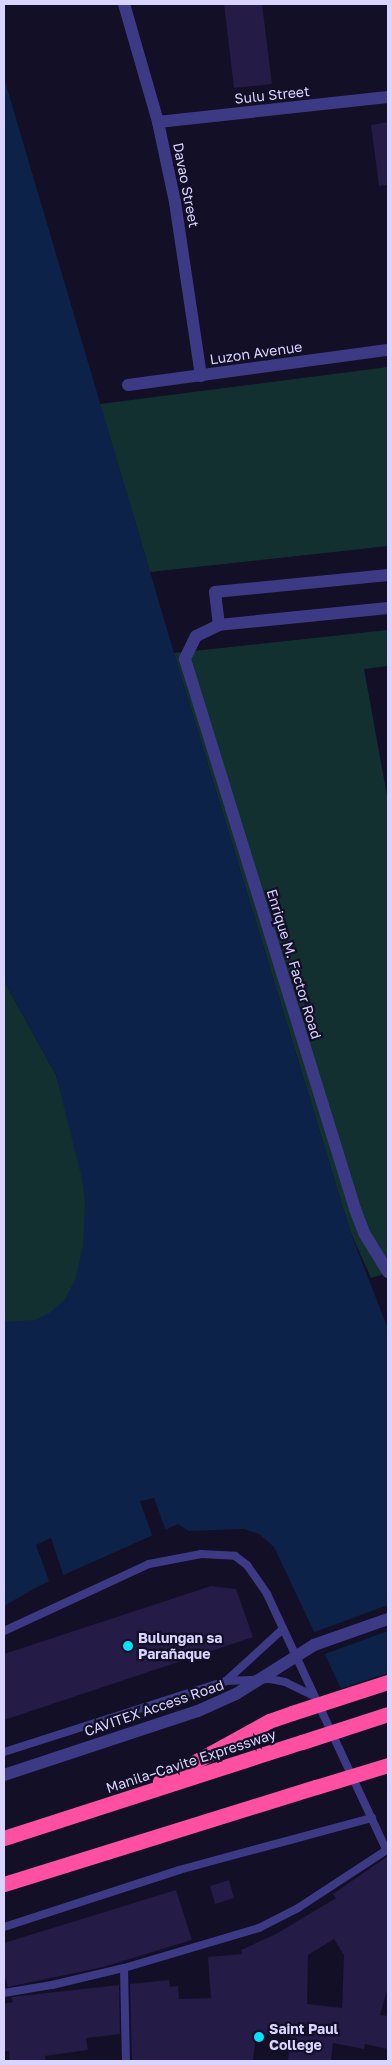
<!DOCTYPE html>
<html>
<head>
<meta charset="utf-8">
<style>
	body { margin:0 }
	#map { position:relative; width:392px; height:2065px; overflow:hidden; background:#130f26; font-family:"Golos Text",sans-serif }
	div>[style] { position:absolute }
	.green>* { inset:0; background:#12302f }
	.water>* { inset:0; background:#0c2248 }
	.pier>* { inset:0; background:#130f26 }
	.building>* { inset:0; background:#241b47 }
	.service>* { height:8px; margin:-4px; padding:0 4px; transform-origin:4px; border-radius:4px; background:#3d3a85 }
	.minor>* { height:12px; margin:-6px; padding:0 6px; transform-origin:6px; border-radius:6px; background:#3d3a85 }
	.motorway>* { height:15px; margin:-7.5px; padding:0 7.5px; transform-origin:7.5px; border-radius:7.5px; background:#ff4fa3 }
	.minor-bridge>* { height:12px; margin:-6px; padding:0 6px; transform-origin:6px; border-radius:6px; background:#3d3a85 }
	.motorway-bridge>* { height:15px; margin:-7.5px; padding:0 7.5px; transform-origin:7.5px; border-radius:7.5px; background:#ff4fa3 }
	.dots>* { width:14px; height:14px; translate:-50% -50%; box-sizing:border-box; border:2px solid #130f26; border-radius:50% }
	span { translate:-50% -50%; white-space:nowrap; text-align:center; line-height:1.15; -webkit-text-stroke:4.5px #130f26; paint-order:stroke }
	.street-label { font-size:14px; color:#d9d4ff }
	.poi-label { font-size:14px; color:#d9d4ff; font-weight:700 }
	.left { translate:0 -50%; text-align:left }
	.frame { position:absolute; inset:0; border:5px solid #d9d4ff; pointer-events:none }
</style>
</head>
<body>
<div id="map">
	<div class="green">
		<div style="clip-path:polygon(388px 367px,388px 546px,150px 572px,100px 404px)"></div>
		<div style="clip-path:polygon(388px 630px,388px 666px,364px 669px,388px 801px,388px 1273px,371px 1278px,350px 1231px,174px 653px)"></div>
		<div style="clip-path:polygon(4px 981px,56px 1075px,121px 1294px,4px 1392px)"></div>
	</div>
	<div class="water">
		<div style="clip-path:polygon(4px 78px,174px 653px,350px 1231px,388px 1329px,388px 1788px,274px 1547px,259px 1534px,244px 1529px,189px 1531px,178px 1524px,41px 1585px,4px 1606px,4px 1322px,35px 1320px,51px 1312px,65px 1299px,75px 1280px,83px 1246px,85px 1204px,82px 1179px,56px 1075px,4px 981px)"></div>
	</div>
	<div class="pier">
		<div style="clip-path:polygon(154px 1498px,166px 1531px,153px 1538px,140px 1501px)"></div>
		<div style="clip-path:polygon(51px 1538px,64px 1577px,50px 1584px,36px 1545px)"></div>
		<div style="clip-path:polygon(388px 1605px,388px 1631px,322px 1655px,312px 1633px)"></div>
		<div style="clip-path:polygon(388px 1673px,388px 1791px,339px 1689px)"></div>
	</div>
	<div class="building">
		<div style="clip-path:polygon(224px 4px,262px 4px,272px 84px,234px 88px)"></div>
		<div style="clip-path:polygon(388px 122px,388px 185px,379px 186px,371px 125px)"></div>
		<div style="clip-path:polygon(211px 1586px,236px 1589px,253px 1637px,4px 1720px,4px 1654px)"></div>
		<div style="clip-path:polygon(evenodd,388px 1856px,388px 1987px,380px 2015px,388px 2016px,388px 2049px,365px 2044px,364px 2049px,333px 2043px,331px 2061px,288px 2061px,290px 2037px,256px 2033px,253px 2061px,132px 2061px,130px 1984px,169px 1980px,170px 1987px,178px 1986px,179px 1999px,211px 1998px,208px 1957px,242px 1954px,241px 1950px,276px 1934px,336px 1898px,333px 1894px,388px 1856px,334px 1939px,344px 1955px,342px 2008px,307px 2004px,308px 1955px,334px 1939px)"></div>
		<div style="clip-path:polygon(229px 1880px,234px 1898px,215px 1904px,210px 1886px)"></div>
		<div style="clip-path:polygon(176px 1890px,192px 1940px,103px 1967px,8px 1987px,4px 1974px,4px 1943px)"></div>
		<div style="clip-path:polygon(119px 1985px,120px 2034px,86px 2038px,88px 2050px,45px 2056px,46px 2061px,10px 2061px,9px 2051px,4px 2051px,4px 2004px,13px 2002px,11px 1997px)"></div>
	</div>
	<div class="service">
		<div style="left:4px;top:1631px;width:160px;rotate:-24.8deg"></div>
		<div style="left:149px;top:1564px;width:53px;rotate:-10.9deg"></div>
		<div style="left:201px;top:1554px;width:34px;rotate:3deg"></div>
		<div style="left:235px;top:1556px;width:15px;rotate:37deg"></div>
		<div style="left:247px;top:1565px;width:35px;rotate:55deg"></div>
		<div style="left:267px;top:1594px;width:281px;rotate:65deg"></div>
		<div style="left:226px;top:1681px;width:77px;rotate:-42.4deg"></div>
		<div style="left:4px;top:1752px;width:233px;rotate:-17.7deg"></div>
		<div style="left:226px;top:1681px;width:44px;rotate:-2.6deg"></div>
		<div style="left:270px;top:1679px;width:15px;rotate:11deg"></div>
		<div style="left:285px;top:1682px;width:32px;rotate:26deg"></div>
		<div style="left:4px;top:1927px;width:184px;rotate:-18deg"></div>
		<div style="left:179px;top:1870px;width:200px;rotate:-15.1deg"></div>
		<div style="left:124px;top:1968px;width:93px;rotate:88.8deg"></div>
		<div style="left:4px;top:1993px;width:49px;rotate:-9.5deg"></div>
		<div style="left:52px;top:1985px;width:74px;rotate:-13.3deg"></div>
		<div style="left:124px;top:1968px;width:141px;rotate:-16.5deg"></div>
		<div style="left:259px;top:1928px;width:44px;rotate:-27.1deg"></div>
		<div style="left:298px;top:1908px;width:108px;rotate:-33.2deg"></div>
	</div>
	<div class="minor">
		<div style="left:124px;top:4px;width:123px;rotate:73.9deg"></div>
		<div style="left:158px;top:122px;width:82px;rotate:78deg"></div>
		<div style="left:175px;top:202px;width:176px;rotate:81.5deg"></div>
		<div style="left:158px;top:122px;width:231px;rotate:-6.2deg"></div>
		<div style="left:128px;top:385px;width:262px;rotate:-7.7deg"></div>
		<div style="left:388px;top:608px;width:170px;rotate:174.3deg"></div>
		<div style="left:219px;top:625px;width:25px;rotate:154deg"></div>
		<div style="left:196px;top:636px;width:25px;rotate:116deg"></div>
		<div style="left:185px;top:659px;width:576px;rotate:72.82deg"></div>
		<div style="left:355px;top:1209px;width:26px;rotate:69deg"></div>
		<div style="left:364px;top:1233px;width:46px;rotate:58.4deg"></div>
		<div style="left:219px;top:625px;width:33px;rotate:-97deg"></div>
		<div style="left:215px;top:592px;width:174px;rotate:-5.6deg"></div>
		<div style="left:4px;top:1775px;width:204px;rotate:-18.3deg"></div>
	</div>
	<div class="motorway">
		<div style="left:160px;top:1781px;width:124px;rotate:-28.8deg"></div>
		<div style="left:269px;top:1721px;width:24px;rotate:-19deg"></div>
		<div style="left:4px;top:1838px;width:313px;rotate:-17.9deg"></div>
		<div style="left:4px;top:1884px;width:327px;rotate:-17.3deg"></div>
	</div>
	<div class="minor-bridge">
		<div style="left:198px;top:1711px;width:42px;rotate:-24.1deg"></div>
		<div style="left:236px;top:1694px;width:92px;rotate:-32.1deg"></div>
		<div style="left:314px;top:1645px;width:78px;rotate:-19.4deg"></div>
	</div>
	<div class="motorway-bridge">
		<div style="left:292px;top:1713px;width:101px;rotate:-17.9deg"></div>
		<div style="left:302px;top:1742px;width:90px;rotate:-18deg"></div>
		<div style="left:316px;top:1787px;width:75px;rotate:-17deg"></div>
	</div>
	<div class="dots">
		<div style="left:128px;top:1646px;background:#00e5ff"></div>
		<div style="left:259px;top:2037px;background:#00e5ff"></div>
	</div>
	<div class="street-label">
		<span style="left:272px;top:95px;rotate:-6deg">Sulu Street</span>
		<span style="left:186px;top:185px;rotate:79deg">Davao Street</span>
		<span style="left:256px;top:353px;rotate:-8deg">Luzon Avenue</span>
		<span style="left:294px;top:964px;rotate:73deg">Enrique M. Factor Road</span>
		<span style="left:154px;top:1708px;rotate:-19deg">CAVITEX Access Road</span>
		<span style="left:191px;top:1761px;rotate:-18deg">Manila–Cavite Expressway</span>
	</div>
	<div class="poi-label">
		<span class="left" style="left:138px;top:1646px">Bulungan sa<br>Parañaque</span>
		<span class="left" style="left:269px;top:2037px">Saint Paul<br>College</span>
	</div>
	<div class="frame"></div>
</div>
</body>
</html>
